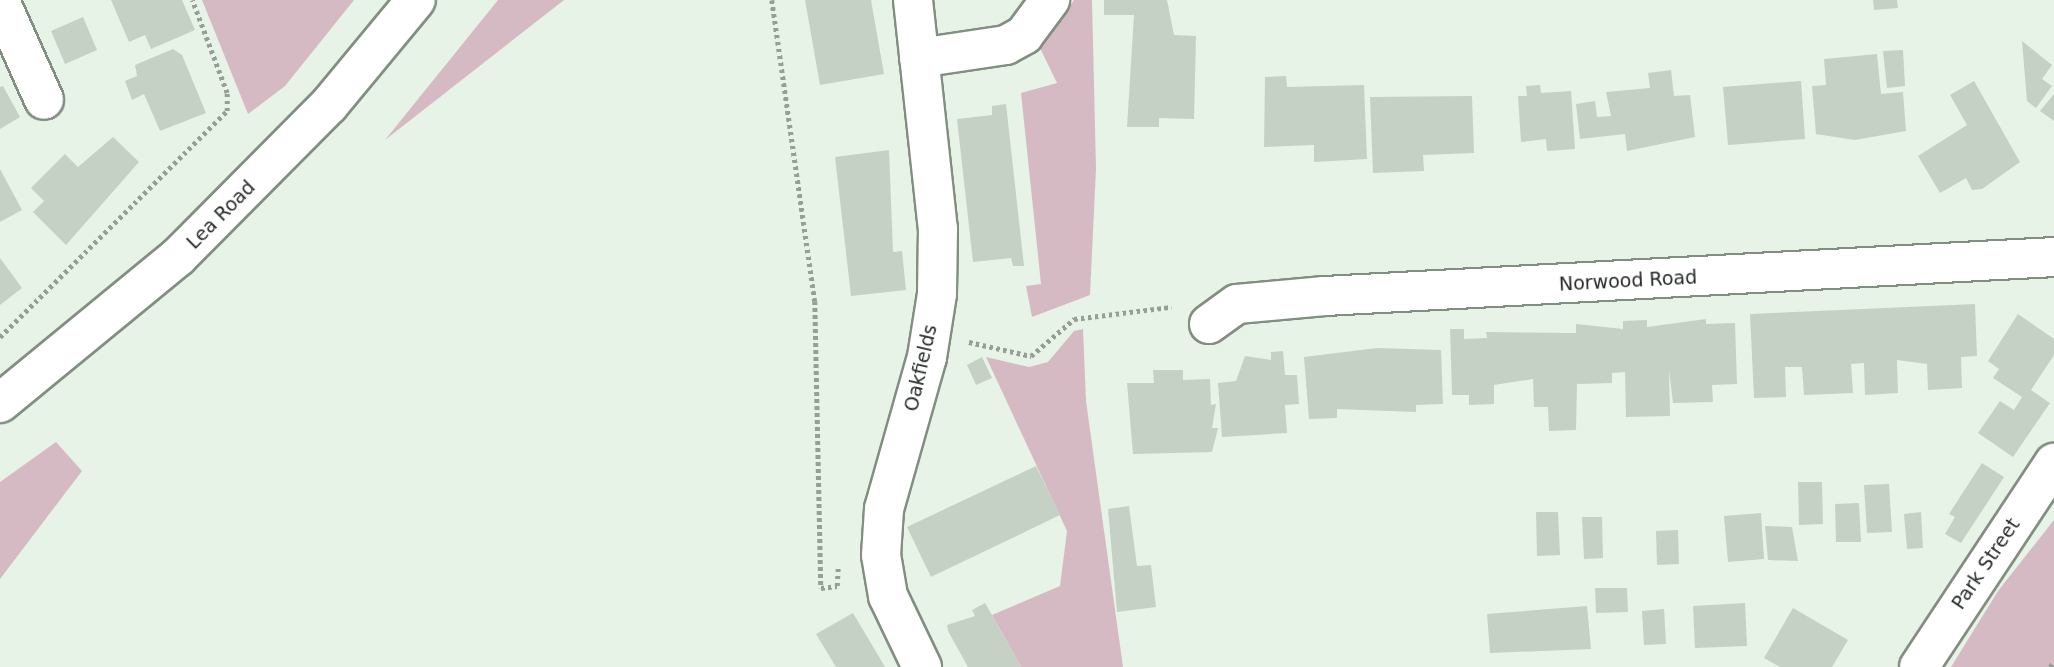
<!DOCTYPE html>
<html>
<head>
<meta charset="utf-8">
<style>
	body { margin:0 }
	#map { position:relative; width:2054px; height:667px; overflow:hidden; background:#e7f3e7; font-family:"DejaVu Sans",sans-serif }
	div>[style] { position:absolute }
	.green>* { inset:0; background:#d6bac3 }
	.building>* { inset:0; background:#c5d1c5 }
	.path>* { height:4.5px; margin-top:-2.25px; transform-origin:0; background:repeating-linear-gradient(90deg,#969f96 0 3.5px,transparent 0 7px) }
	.roads { filter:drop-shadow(2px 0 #838e83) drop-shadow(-2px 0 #838e83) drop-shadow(0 2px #838e83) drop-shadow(0 -2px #838e83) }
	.minor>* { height:38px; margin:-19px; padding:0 19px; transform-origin:19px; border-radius:19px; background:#fff }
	span { translate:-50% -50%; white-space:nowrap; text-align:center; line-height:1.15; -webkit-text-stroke:7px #fff; paint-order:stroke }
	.street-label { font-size:19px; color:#252a25 }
</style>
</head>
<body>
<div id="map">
	<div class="green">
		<div style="clip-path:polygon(202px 0,354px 0,285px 86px,248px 114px)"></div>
		<div style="clip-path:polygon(498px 0,564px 0,385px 140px)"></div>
		<div style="clip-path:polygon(1074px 0,1092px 0,1096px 169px,1090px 295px,1032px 317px,1026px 286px,1041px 284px,1021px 93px,1057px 83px,1040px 48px)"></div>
		<div style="clip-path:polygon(1083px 329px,1086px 401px,1123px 667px,1021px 667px,992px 615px,1060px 586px,1067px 531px,986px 357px,1029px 367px,1048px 362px,1074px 331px)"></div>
		<div style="clip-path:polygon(56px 442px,82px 471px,0 579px,0 482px)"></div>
		<div style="clip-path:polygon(2054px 520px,2054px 667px,1951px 667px,1998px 591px)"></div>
	</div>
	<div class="building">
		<div style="clip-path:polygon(111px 0,182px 0,195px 30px,151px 49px,145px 35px,129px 42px)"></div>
		<div style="clip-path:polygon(805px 0,871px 0,884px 74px,820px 85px)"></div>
		<div style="clip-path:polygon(1104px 0,1167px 0,1174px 35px,1196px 36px,1194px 119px,1159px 118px,1159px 127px,1127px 127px,1134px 15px,1104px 15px)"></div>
		<div style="clip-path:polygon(1873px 0,1897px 0,1898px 8px,1874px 10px)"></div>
		<div style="clip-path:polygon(83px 17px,97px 50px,65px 64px,51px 31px)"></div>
		<div style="clip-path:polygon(2022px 41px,2052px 65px,2042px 79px,2052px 86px,2036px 108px,2027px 101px)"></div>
		<div style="clip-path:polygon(173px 49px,182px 55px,206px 113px,160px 131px,144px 94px,132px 100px,125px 81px,137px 76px,135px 65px)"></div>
		<div style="clip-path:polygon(1903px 50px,1905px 86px,1887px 88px,1883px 51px)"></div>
		<div style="clip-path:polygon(1877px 54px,1881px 94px,1903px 92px,1906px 131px,1855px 140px,1816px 134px,1812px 86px,1826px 85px,1824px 59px)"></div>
		<div style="clip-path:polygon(1671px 70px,1674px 96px,1690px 95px,1695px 137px,1627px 151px,1625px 134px,1580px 139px,1576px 104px,1595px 101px,1597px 117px,1611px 116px,1606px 92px,1650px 88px,1648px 73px)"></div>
		<div style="clip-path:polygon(1286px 76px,1287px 87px,1364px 85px,1367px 159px,1314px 162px,1314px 145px,1264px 147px,1265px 77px)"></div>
		<div style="clip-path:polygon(1801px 81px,1805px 139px,1728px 145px,1723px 87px)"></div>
		<div style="clip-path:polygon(1974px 81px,2020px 162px,1982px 189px,1972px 190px,1966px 178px,1940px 193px,1918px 156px,1967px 125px,1950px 95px)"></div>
		<div style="clip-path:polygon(1540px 85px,1541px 93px,1571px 91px,1575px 149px,1547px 151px,1546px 139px,1521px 142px,1518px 96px,1527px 96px,1526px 86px)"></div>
		<div style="clip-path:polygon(3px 86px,20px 117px,0 129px,0 87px)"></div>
		<div style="clip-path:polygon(2054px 94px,2054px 121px,2040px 111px)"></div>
		<div style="clip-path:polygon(1472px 96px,1474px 153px,1423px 155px,1424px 171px,1373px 173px,1370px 97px)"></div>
		<div style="clip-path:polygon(1006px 104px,1024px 266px,1013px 266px,1011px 258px,973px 262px,957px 119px,992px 115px,992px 106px)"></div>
		<div style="clip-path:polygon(113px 137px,139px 162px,66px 245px,33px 212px,44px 201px,31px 188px,65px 154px,78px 167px)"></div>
		<div style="clip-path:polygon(889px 150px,893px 252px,902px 251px,906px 290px,851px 296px,835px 157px)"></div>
		<div style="clip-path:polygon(0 169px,22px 210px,0 222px)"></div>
		<div style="clip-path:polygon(0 258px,22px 288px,0 305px)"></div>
		<div style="clip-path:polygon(1975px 304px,1977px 356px,1961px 357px,1962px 388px,1928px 390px,1927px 364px,1897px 360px,1898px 393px,1865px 395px,1864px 363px,1851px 364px,1853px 393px,1804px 395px,1802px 367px,1785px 367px,1786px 397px,1754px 398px,1750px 314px)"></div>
		<div style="clip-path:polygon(2018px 314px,2054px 339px,2054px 355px,2031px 390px,2050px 403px,2013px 457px,1978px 433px,2000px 401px,2014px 410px,2022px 397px,1993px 378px,1999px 369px,1988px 361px)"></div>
		<div style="clip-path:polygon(1706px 319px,1706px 324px,1735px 323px,1737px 384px,1712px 385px,1713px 402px,1673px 403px,1669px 370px,1670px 416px,1626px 417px,1625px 372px,1612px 373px,1612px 383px,1577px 384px,1576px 430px,1549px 431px,1548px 407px,1534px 407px,1533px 379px,1494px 385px,1494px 404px,1469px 405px,1469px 395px,1452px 395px,1450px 329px,1464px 329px,1464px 339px,1487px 338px,1486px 332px,1576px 333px,1576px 324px,1623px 329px,1623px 321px,1647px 320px,1647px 327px)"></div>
		<div style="clip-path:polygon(1377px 348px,1441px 350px,1443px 404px,1416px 405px,1416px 412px,1337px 409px,1337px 418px,1309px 419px,1304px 357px)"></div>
		<div style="clip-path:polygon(1283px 351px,1285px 375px,1297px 375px,1299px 404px,1285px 405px,1287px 433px,1222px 437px,1218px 383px,1236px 381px,1245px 356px,1271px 360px,1271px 352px)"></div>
		<div style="clip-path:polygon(982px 357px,992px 378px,976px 385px,967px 365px)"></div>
		<div style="clip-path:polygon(1153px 370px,1183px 370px,1183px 380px,1210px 379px,1211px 405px,1216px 404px,1212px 428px,1218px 428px,1212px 452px,1133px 454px,1127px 383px,1154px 383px)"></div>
		<div style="clip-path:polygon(1982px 463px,2004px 477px,1961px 543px,1945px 534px,1955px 517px,1949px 514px)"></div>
		<div style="clip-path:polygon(1036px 466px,1060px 515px,931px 577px,907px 527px)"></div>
		<div style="clip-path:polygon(1798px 482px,1822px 482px,1823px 524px,1799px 525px)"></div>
		<div style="clip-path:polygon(1889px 484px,1892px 532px,1867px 533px,1864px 485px)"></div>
		<div style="clip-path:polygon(1859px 503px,1861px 542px,1836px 542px,1835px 504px)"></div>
		<div style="clip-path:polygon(1129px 506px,1137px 566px,1151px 565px,1156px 607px,1117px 612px,1108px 509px)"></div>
		<div style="clip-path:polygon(1536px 512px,1558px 512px,1560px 555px,1537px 556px)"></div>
		<div style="clip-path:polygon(1921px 512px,1923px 548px,1907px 549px,1904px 514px)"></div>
		<div style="clip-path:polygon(1761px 513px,1764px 559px,1728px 562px,1724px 516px)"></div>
		<div style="clip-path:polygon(1582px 517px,1602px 517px,1603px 558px,1584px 559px)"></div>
		<div style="clip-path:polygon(1765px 526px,1792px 527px,1798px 561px,1768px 560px)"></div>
		<div style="clip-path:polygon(1678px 530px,1679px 564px,1657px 565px,1656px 531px)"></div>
		<div style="clip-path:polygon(1595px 588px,1627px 588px,1628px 612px,1596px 613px)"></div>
		<div style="clip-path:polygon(985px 603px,992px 615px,1021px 667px,968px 667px,948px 631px,947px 625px,975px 616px,972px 610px)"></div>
		<div style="clip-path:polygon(1745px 603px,1747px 646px,1695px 648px,1693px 606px)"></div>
		<div style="clip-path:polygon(1587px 606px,1591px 649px,1490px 653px,1487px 614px)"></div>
		<div style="clip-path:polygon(1793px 608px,1848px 640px,1832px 667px,1780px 667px,1764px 658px)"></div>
		<div style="clip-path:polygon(1664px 609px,1666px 644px,1644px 645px,1642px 611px)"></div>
		<div style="clip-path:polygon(853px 613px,885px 667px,836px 667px,816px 634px)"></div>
	</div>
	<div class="path">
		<div style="left:772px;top:0;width:304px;rotate:81.9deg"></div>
		<div style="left:815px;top:301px;width:287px;rotate:88.8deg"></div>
		<div style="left:821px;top:588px;width:16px;rotate:-7deg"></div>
		<div style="left:837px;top:586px;width:18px;rotate:-87deg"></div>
		<div style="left:0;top:337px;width:320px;rotate:-44.9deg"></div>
		<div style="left:227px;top:111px;width:18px;rotate:-90deg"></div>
		<div style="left:227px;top:93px;width:99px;rotate:-110.6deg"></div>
		<div style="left:969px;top:342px;width:64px;rotate:12.7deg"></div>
		<div style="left:1031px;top:356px;width:57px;rotate:-40.7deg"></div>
		<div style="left:1074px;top:319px;width:98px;rotate:-7.1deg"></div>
		<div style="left:2050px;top:667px;width:7px;rotate:-56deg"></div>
	</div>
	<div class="roads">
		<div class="minor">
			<div style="left:913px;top:0;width:230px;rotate:83.8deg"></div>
			<div style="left:938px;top:229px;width:65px;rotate:90.9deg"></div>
			<div style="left:937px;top:294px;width:64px;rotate:99deg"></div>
			<div style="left:927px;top:357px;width:158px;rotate:105.8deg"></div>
			<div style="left:884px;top:509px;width:46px;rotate:93.7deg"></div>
			<div style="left:881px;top:555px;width:42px;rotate:80.3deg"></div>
			<div style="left:888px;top:596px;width:79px;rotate:64.4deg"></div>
			<div style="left:0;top:1px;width:108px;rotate:66deg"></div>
			<div style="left:919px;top:58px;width:88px;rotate:-8.5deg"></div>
			<div style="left:1006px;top:45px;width:21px;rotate:-29deg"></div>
			<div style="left:1024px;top:35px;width:44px;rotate:-53.4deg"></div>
			<div style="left:1209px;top:324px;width:34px;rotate:-36deg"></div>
			<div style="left:1237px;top:304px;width:88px;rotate:-5.2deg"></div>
			<div style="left:1325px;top:296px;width:730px;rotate:-3.06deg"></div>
			<div style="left:0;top:403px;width:230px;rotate:-39.4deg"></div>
			<div style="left:178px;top:257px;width:214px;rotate:-45.2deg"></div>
			<div style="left:329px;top:105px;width:136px;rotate:-50.4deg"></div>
			<div style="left:1919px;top:667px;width:245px;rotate:-56.5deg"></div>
		</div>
	</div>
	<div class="street-label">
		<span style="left:221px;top:215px;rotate:-45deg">Lea Road</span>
		<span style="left:1628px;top:281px;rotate:-3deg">Norwood Road</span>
		<span style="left:921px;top:368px;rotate:-77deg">Oakfields</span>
		<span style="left:1986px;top:564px;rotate:-56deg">Park Street</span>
	</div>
</div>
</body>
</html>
